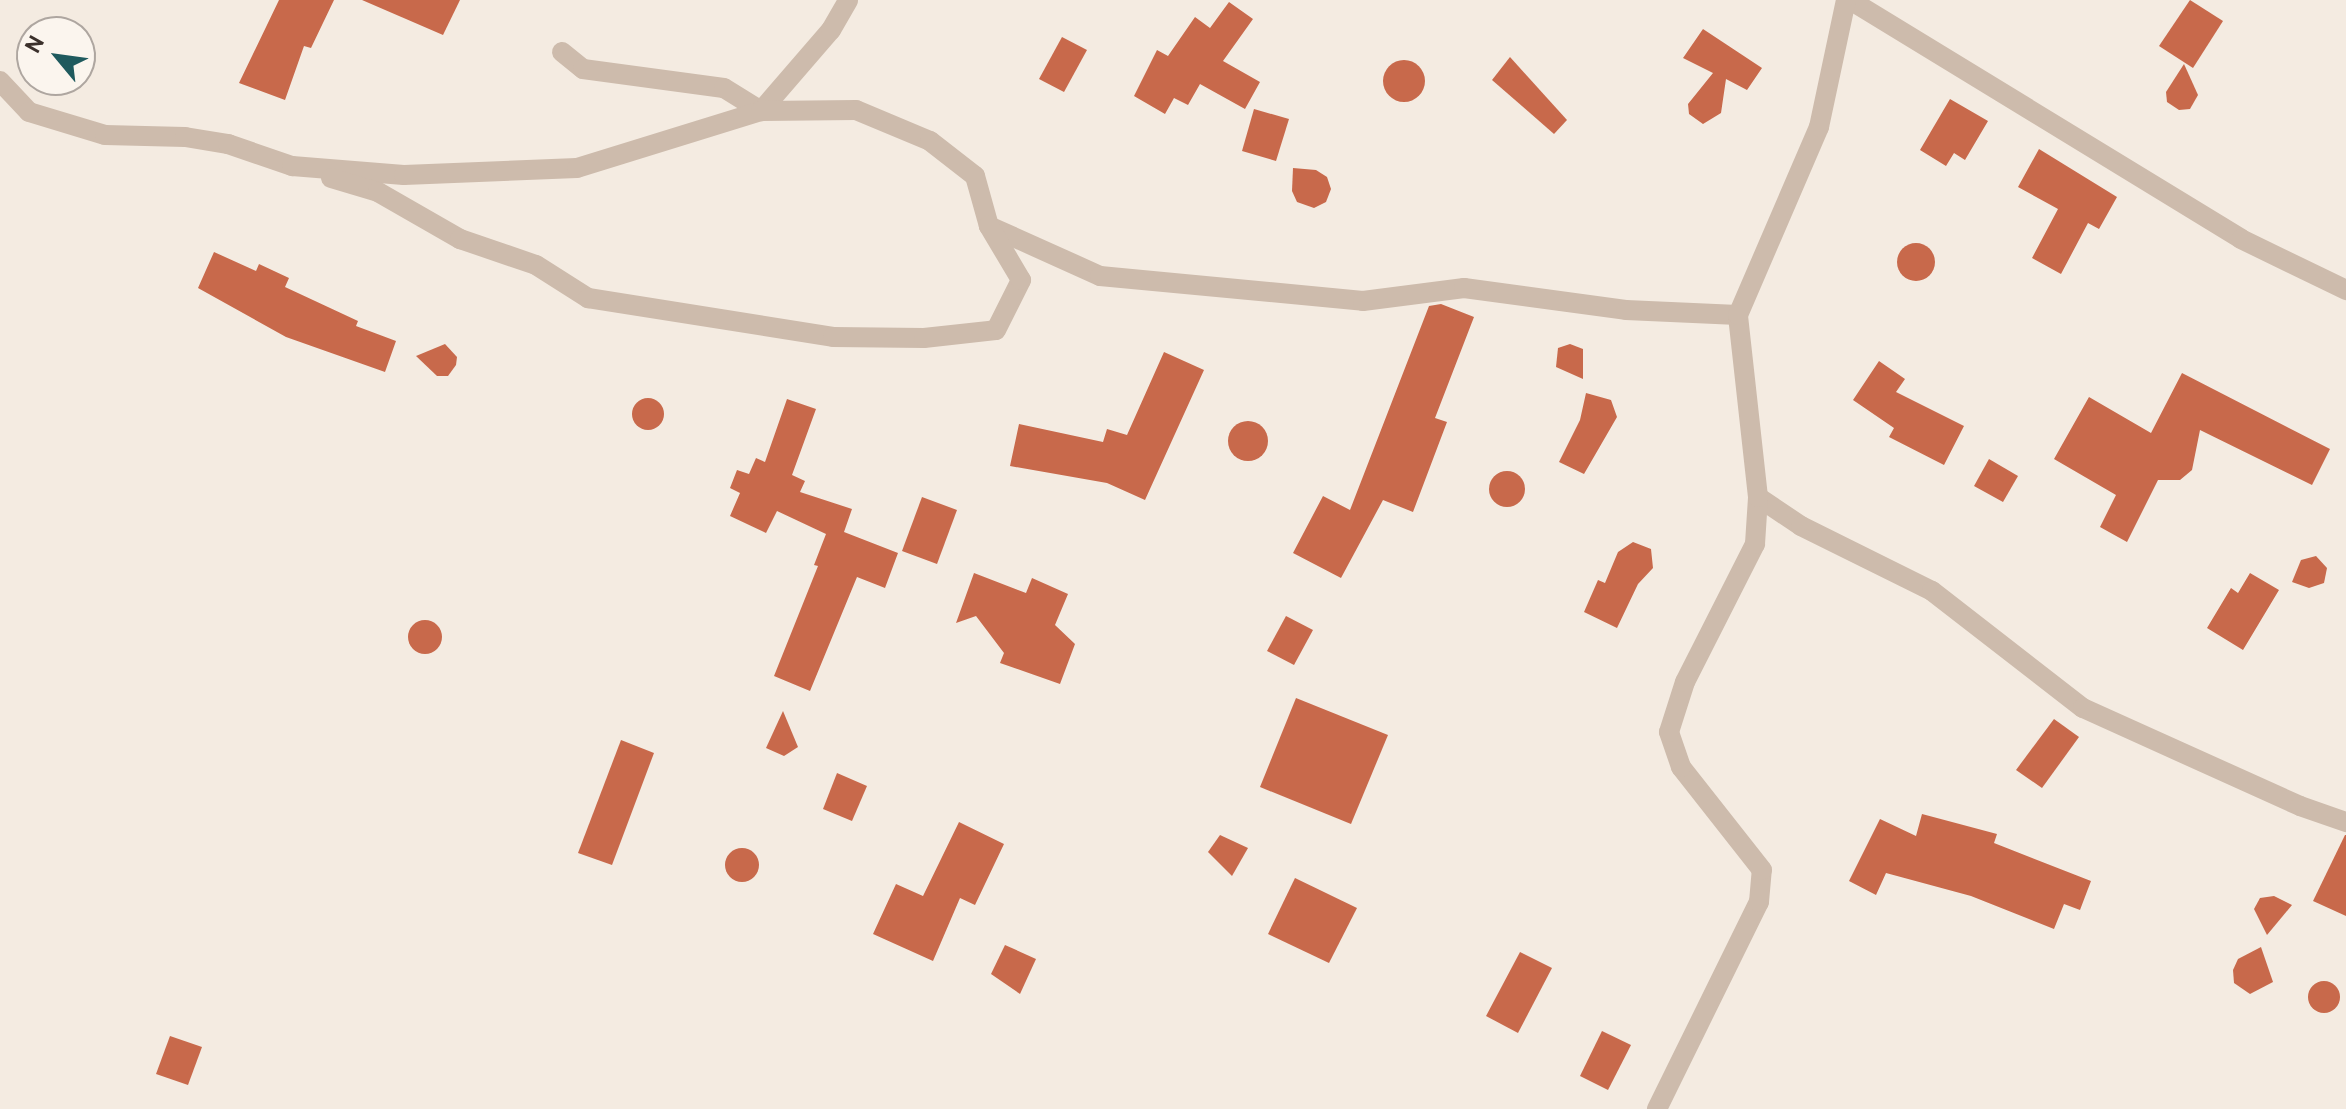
<!DOCTYPE html>
<html>
<head>
<meta charset="utf-8">
<style>
	body { margin:0 }
	#map { position:relative; width:2346px; height:1109px; overflow:hidden; background:#f4ebe1; font-family:Overpass,sans-serif }
	div>[style] { position:absolute }
	.building>* { inset:0; background:#c8694b }
	.round { border-radius:50% }
	.minor>* { height:20px; margin:-10px; padding:0 10px; transform-origin:10px; border-radius:10px; background:#cdbbac }
	span { translate:-50% -50%; white-space:nowrap; text-align:center; line-height:1.15; -webkit-text-stroke:6px #fbf5ee; paint-order:stroke }
	.north { position:absolute; left:16px; top:16px; width:80px; height:80px; box-sizing:border-box; background:#fbf5ee; border:2px solid #aea6a0; border-radius:50%; rotate:299deg; font-size:22px; font-weight:700; line-height:32px; text-align:center; color:#3b302b }
	.north::after { content:''; display:block; margin:auto; width:28px; height:36px; background:#1f5a5e; clip-path:polygon(50% 0,100% 100%,50% 72%,0 100%) }
</style>
</head>
<body>
<div id="map">
	<div class="building">
		<div style="clip-path:polygon(279px 0,334px 0,311px 48px,304px 46px,285px 100px,239px 83px)"></div>
		<div style="clip-path:polygon(362px 0,460px 0,443px 35px)"></div>
		<div style="clip-path:polygon(2190px 0,2223px 21px,2193px 68px,2159px 46px)"></div>
		<div style="clip-path:polygon(1229px 2px,1253px 19px,1223px 61px,1260px 82px,1245px 109px,1200px 84px,1188px 105px,1174px 98px,1165px 114px,1134px 96px,1157px 50px,1168px 56px,1195px 17px,1210px 28px)"></div>
		<div style="clip-path:polygon(1703px 29px,1762px 68px,1747px 90px,1726px 79px,1721px 113px,1703px 124px,1689px 114px,1688px 104px,1713px 73px,1683px 58px)"></div>
		<div style="clip-path:polygon(1062px 37px,1087px 50px,1064px 92px,1039px 79px)"></div>
		<div style="clip-path:polygon(1510px 57px,1567px 120px,1554px 134px,1492px 80px)"></div>
		<div class="round" style="left:1383px;top:60px;width:42px;height:42px"></div>
		<div style="clip-path:polygon(2184px 64px,2198px 95px,2190px 109px,2179px 110px,2167px 102px,2166px 92px)"></div>
		<div style="clip-path:polygon(1950px 99px,1988px 121px,1965px 160px,1954px 153px,1946px 166px,1920px 150px)"></div>
		<div style="clip-path:polygon(1254px 109px,1289px 119px,1276px 161px,1242px 151px)"></div>
		<div style="clip-path:polygon(2039px 149px,2117px 197px,2099px 229px,2088px 223px,2061px 274px,2032px 258px,2058px 209px,2018px 187px)"></div>
		<div style="clip-path:polygon(1293px 168px,1316px 170px,1327px 177px,1331px 189px,1326px 202px,1314px 208px,1297px 202px,1292px 191px)"></div>
		<div class="round" style="left:1897px;top:243px;width:38px;height:38px"></div>
		<div style="clip-path:polygon(214px 252px,256px 271px,259px 264px,289px 278px,285px 287px,358px 321px,356px 326px,396px 341px,385px 372px,286px 337px,198px 288px)"></div>
		<div style="clip-path:polygon(1441px 304px,1474px 317px,1435px 418px,1447px 422px,1413px 512px,1383px 500px,1341px 578px,1293px 553px,1323px 496px,1350px 510px,1429px 306px)"></div>
		<div style="clip-path:polygon(445px 344px,457px 357px,456px 365px,448px 376px,437px 376px,416px 356px)"></div>
		<div style="clip-path:polygon(1570px 344px,1583px 349px,1583px 379px,1556px 367px,1558px 348px)"></div>
		<div style="clip-path:polygon(1164px 352px,1204px 370px,1145px 500px,1107px 483px,1010px 466px,1019px 424px,1103px 442px,1107px 429px,1127px 435px)"></div>
		<div style="clip-path:polygon(1879px 361px,1905px 379px,1896px 392px,1964px 426px,1944px 465px,1889px 437px,1894px 428px,1853px 400px)"></div>
		<div style="clip-path:polygon(2182px 373px,2330px 449px,2312px 485px,2200px 430px,2192px 470px,2180px 480px,2158px 480px,2127px 542px,2100px 527px,2116px 495px,2054px 459px,2089px 397px,2151px 433px)"></div>
		<div style="clip-path:polygon(1586px 393px,1611px 400px,1617px 417px,1584px 474px,1559px 462px,1580px 420px)"></div>
		<div class="round" style="left:632px;top:398px;width:32px;height:32px"></div>
		<div style="clip-path:polygon(787px 399px,816px 409px,792px 475px,805px 481px,800px 492px,852px 509px,844px 532px,898px 553px,885px 588px,857px 577px,810px 691px,774px 676px,818px 566px,814px 565px,826px 534px,777px 511px,766px 533px,730px 516px,740px 493px,730px 488px,737px 470px,749px 474px,756px 458px,765px 462px)"></div>
		<div class="round" style="left:1228px;top:421px;width:40px;height:40px"></div>
		<div style="clip-path:polygon(1989px 459px,2018px 476px,2003px 502px,1974px 486px)"></div>
		<div class="round" style="left:1489px;top:471px;width:36px;height:36px"></div>
		<div style="clip-path:polygon(922px 497px,957px 510px,937px 564px,902px 551px)"></div>
		<div style="clip-path:polygon(1633px 542px,1651px 549px,1653px 568px,1638px 584px,1617px 628px,1584px 612px,1598px 580px,1605px 583px,1618px 552px)"></div>
		<div style="clip-path:polygon(2316px 556px,2327px 568px,2324px 583px,2309px 588px,2292px 582px,2301px 560px)"></div>
		<div style="clip-path:polygon(974px 573px,1026px 593px,1032px 578px,1068px 594px,1055px 625px,1075px 644px,1060px 684px,1000px 663px,1004px 653px,976px 616px,956px 623px)"></div>
		<div style="clip-path:polygon(2250px 573px,2279px 590px,2243px 650px,2207px 628px,2231px 588px,2238px 593px)"></div>
		<div style="clip-path:polygon(1286px 616px,1313px 630px,1294px 665px,1267px 651px)"></div>
		<div class="round" style="left:408px;top:620px;width:34px;height:34px"></div>
		<div style="clip-path:polygon(1296px 698px,1388px 735px,1351px 824px,1260px 787px)"></div>
		<div style="clip-path:polygon(783px 711px,798px 747px,784px 756px,766px 748px)"></div>
		<div style="clip-path:polygon(2054px 719px,2079px 737px,2042px 788px,2016px 770px)"></div>
		<div style="clip-path:polygon(621px 740px,654px 753px,612px 865px,578px 853px)"></div>
		<div style="clip-path:polygon(837px 773px,867px 786px,852px 821px,823px 809px)"></div>
		<div style="clip-path:polygon(1922px 814px,1997px 834px,1994px 843px,2091px 881px,2080px 910px,2064px 904px,2054px 929px,1971px 896px,1886px 873px,1876px 895px,1849px 881px,1880px 819px,1916px 836px)"></div>
		<div style="clip-path:polygon(959px 822px,1004px 844px,975px 905px,960px 898px,933px 961px,873px 934px,896px 884px,923px 896px)"></div>
		<div style="clip-path:polygon(1220px 835px,1248px 848px,1232px 876px,1208px 852px)"></div>
		<div style="clip-path:polygon(2345px 835px,2346px 835px,2346px 916px,2313px 901px)"></div>
		<div class="round" style="left:725px;top:848px;width:34px;height:34px"></div>
		<div style="clip-path:polygon(1295px 878px,1357px 908px,1329px 963px,1268px 934px)"></div>
		<div style="clip-path:polygon(2274px 896px,2292px 905px,2267px 935px,2254px 909px,2260px 898px)"></div>
		<div style="clip-path:polygon(1005px 945px,1036px 959px,1020px 994px,991px 974px)"></div>
		<div style="clip-path:polygon(2261px 947px,2273px 982px,2250px 994px,2234px 983px,2233px 970px,2238px 959px)"></div>
		<div style="clip-path:polygon(1520px 952px,1552px 968px,1518px 1033px,1486px 1016px)"></div>
		<div class="round" style="left:2308px;top:981px;width:32px;height:32px"></div>
		<div style="clip-path:polygon(1602px 1031px,1631px 1045px,1608px 1090px,1580px 1076px)"></div>
		<div style="clip-path:polygon(170px 1036px,202px 1047px,188px 1085px,156px 1074px)"></div>
	</div>
	<div class="minor">
		<div style="left:1850px;top:0;width:458px;rotate:31.4deg"></div>
		<div style="left:2241px;top:239px;width:117px;rotate:25.9deg"></div>
		<div style="left:562px;top:52px;width:27px;rotate:39deg"></div>
		<div style="left:583px;top:69px;width:142px;rotate:7.7deg"></div>
		<div style="left:724px;top:88px;width:44px;rotate:31.9deg"></div>
		<div style="left:761px;top:111px;width:107px;rotate:-49.2deg"></div>
		<div style="left:831px;top:30px;width:34px;rotate:-60deg"></div>
		<div style="left:0;top:81px;width:42px;rotate:46.9deg"></div>
		<div style="left:29px;top:112px;width:79px;rotate:16.8deg"></div>
		<div style="left:105px;top:135px;width:80px;rotate:1.4deg"></div>
		<div style="left:185px;top:137px;width:44px;rotate:9.2deg"></div>
		<div style="left:228px;top:144px;width:68px;rotate:19deg"></div>
		<div style="left:292px;top:166px;width:112px;rotate:4.6deg"></div>
		<div style="left:404px;top:175px;width:173px;rotate:-2.3deg"></div>
		<div style="left:577px;top:168px;width:193px;rotate:-17.2deg"></div>
		<div style="left:761px;top:111px;width:95px;rotate:-0.6deg"></div>
		<div style="left:856px;top:110px;width:80px;rotate:22.7deg"></div>
		<div style="left:930px;top:141px;width:57px;rotate:37.9deg"></div>
		<div style="left:975px;top:176px;width:52px;rotate:74.4deg"></div>
		<div style="left:989px;top:226px;width:122px;rotate:24.2deg"></div>
		<div style="left:1100px;top:276px;width:264px;rotate:5.4deg"></div>
		<div style="left:1363px;top:301px;width:102px;rotate:-7.3deg"></div>
		<div style="left:1464px;top:288px;width:163px;rotate:7.7deg"></div>
		<div style="left:1626px;top:310px;width:112px;rotate:2.6deg"></div>
		<div style="left:331px;top:178px;width:49px;rotate:16.6deg"></div>
		<div style="left:378px;top:192px;width:95px;rotate:29.8deg"></div>
		<div style="left:460px;top:239px;width:80px;rotate:18.9deg"></div>
		<div style="left:536px;top:265px;width:62px;rotate:32.4deg"></div>
		<div style="left:588px;top:298px;width:248px;rotate:9deg"></div>
		<div style="left:833px;top:337px;width:91px;rotate:0.6deg"></div>
		<div style="left:924px;top:338px;width:72px;rotate:-6.3deg"></div>
		<div style="left:996px;top:330px;width:56px;rotate:-63.4deg"></div>
		<div style="left:1021px;top:280px;width:63px;rotate:-120.7deg"></div>
		<div style="left:1758px;top:497px;width:52px;rotate:34deg"></div>
		<div style="left:1801px;top:526px;width:146px;rotate:26.4deg"></div>
		<div style="left:1932px;top:591px;width:191px;rotate:37.8deg"></div>
		<div style="left:2083px;top:708px;width:238px;rotate:24.3deg"></div>
		<div style="left:2300px;top:806px;width:49px;rotate:19.2deg"></div>
		<div style="left:1657px;top:1109px;width:231px;rotate:-63.8deg"></div>
		<div style="left:1759px;top:902px;width:32px;rotate:-85deg"></div>
		<div style="left:1762px;top:870px;width:131px;rotate:-128.2deg"></div>
		<div style="left:1681px;top:767px;width:37px;rotate:-109deg"></div>
		<div style="left:1669px;top:732px;width:52px;rotate:-72.3deg"></div>
		<div style="left:1685px;top:682px;width:155px;rotate:-63.1deg"></div>
		<div style="left:1755px;top:544px;width:47px;rotate:-86.3deg"></div>
		<div style="left:1758px;top:497px;width:183px;rotate:-96.3deg"></div>
		<div style="left:1738px;top:315px;width:205px;rotate:-66.7deg"></div>
		<div style="left:1819px;top:127px;width:130px;rotate:-78deg"></div>
	</div>
	<div class="north">N</div>
</div>
</body>
</html>
